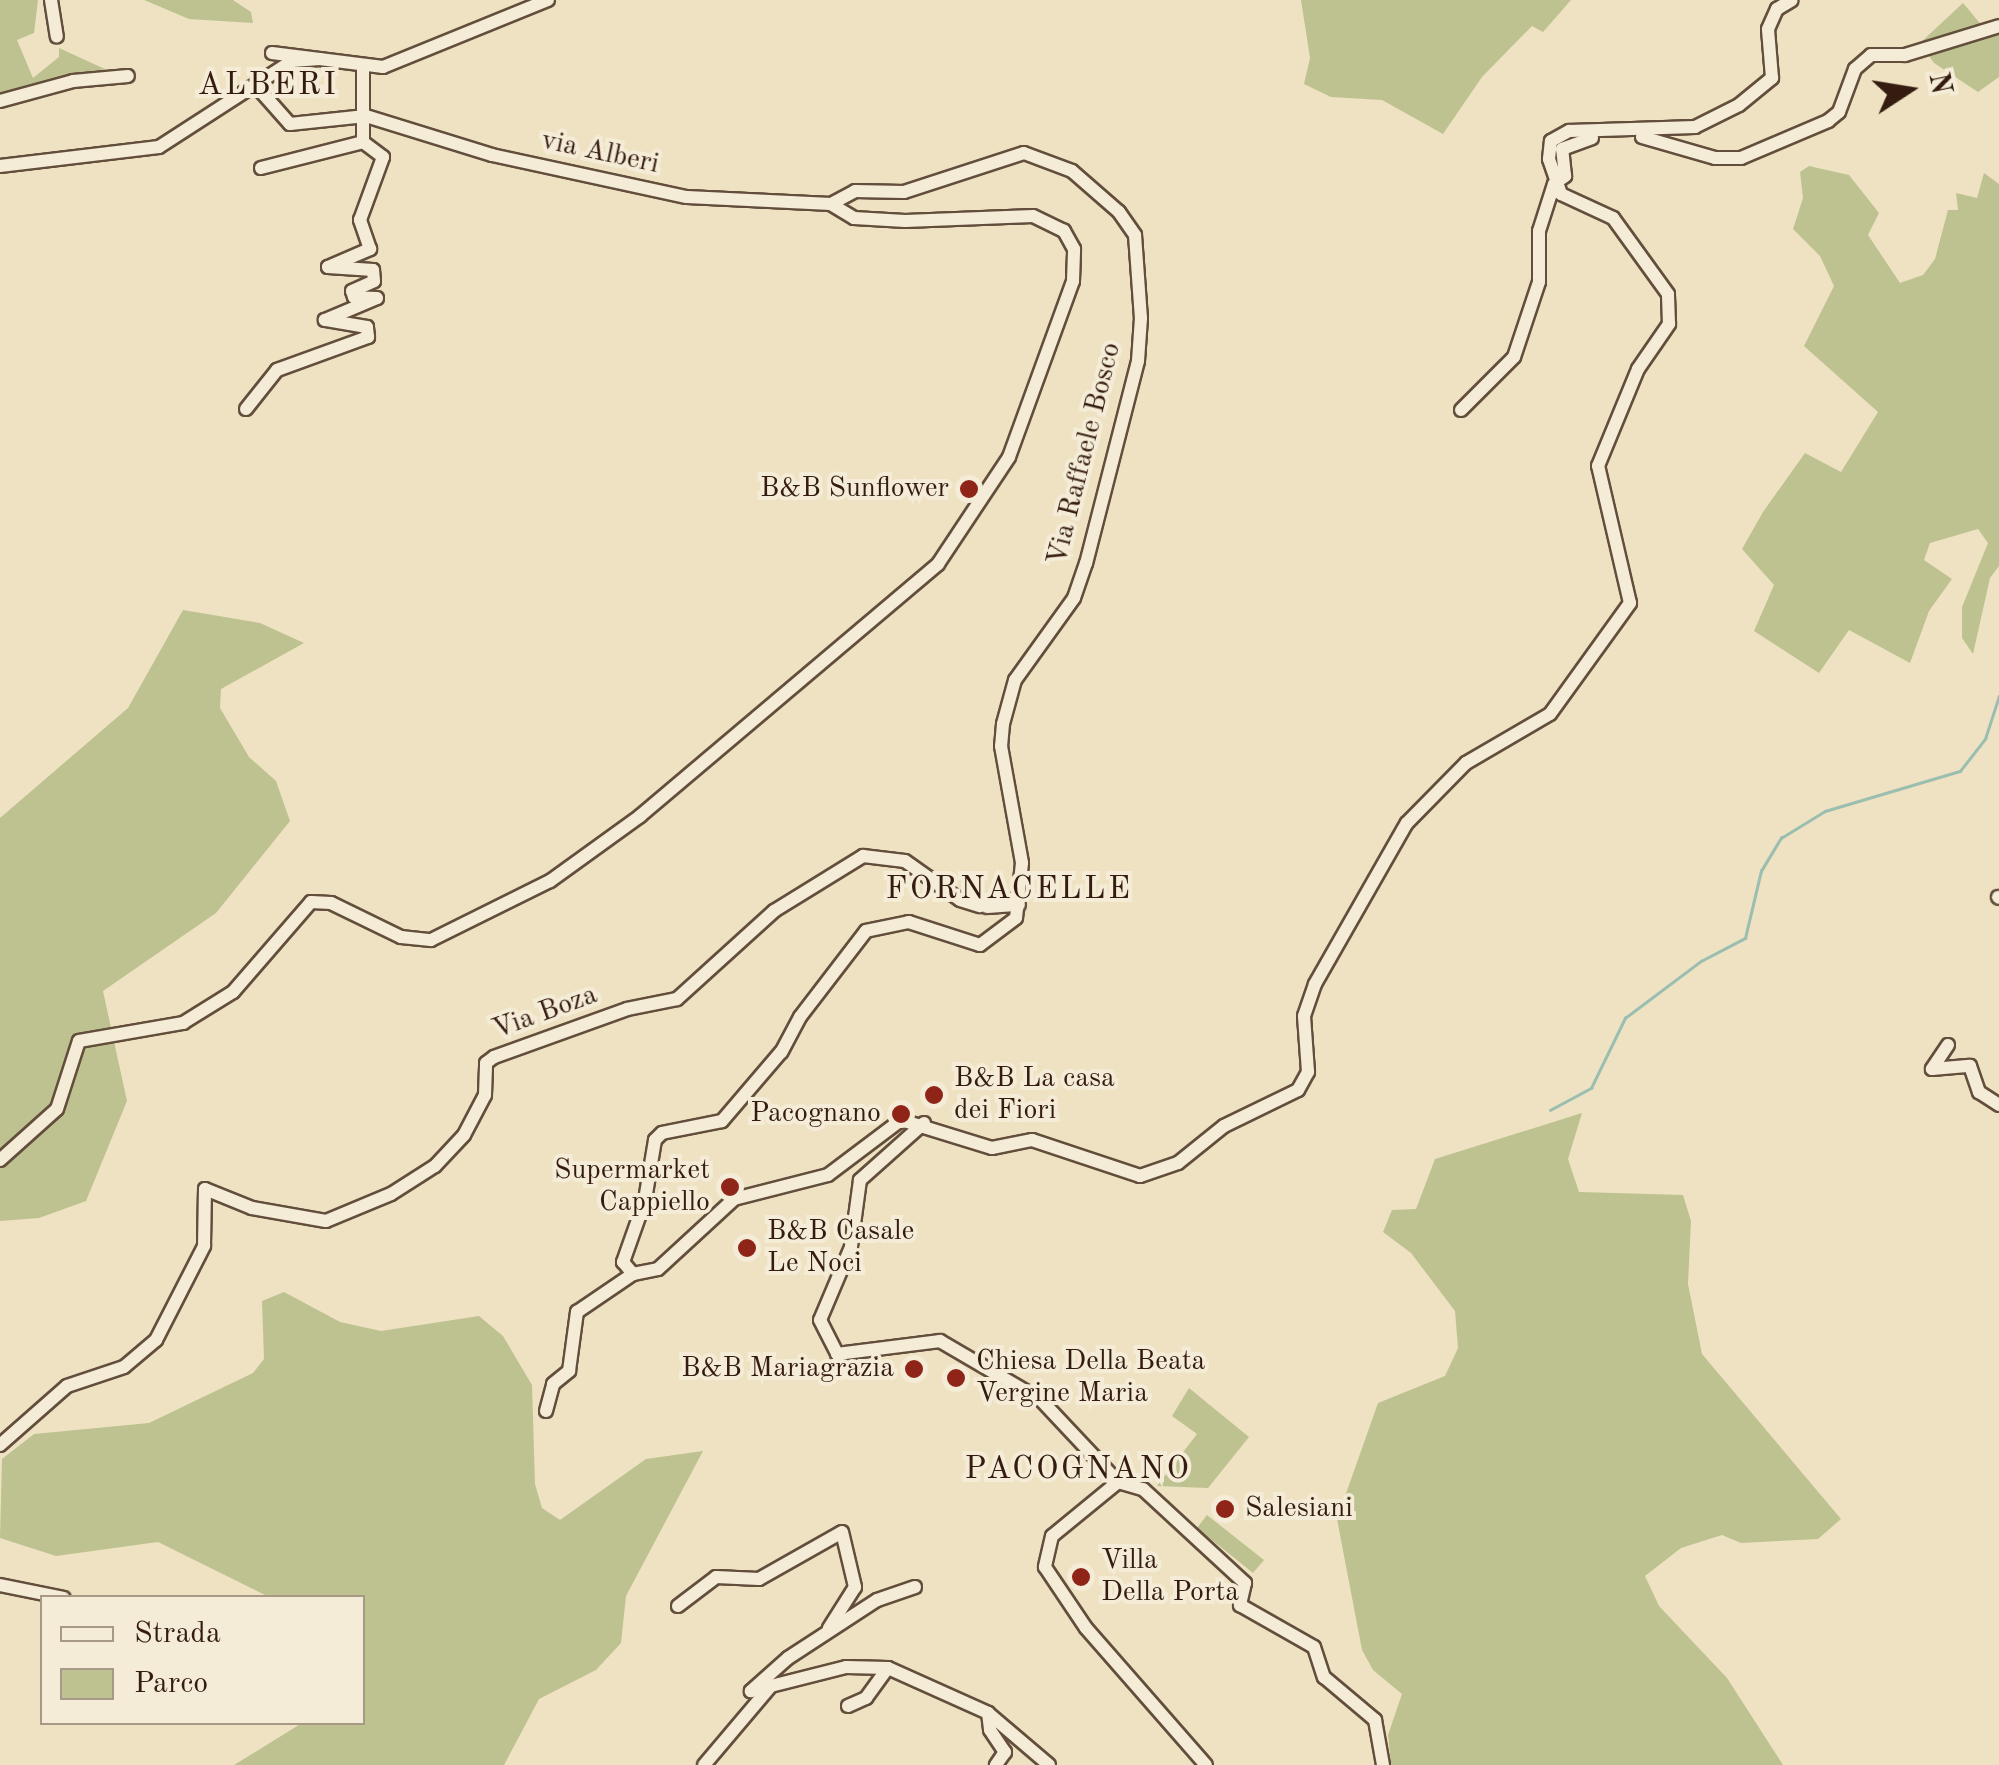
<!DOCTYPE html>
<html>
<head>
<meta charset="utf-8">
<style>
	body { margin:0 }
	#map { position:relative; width:1999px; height:1765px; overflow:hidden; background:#eee2c2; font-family:"Old Standard TT",serif }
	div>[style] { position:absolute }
	.green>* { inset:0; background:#bec290 }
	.stream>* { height:2.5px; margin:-1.25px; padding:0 1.25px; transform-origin:1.25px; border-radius:1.25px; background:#9abeaf }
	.roads { filter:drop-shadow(2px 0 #634e3c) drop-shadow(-2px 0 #634e3c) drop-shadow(0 2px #634e3c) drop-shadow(0 -2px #634e3c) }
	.minor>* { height:12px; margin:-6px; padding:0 6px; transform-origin:6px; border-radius:6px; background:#f4ecd7 }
	.dots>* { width:28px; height:28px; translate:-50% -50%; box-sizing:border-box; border:5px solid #f4ecd7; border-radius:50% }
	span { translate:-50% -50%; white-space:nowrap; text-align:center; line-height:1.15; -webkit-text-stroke:8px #f4ecd7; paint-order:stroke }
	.street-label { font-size:28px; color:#351c10 }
	.poi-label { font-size:28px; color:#351c10 }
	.right { translate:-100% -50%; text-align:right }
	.left { translate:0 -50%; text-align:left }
	.quarter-label { font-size:32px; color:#351c10; letter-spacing:2.5px }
	.legend { position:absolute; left:40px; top:1595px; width:325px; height:130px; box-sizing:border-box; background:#f4ecd7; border:2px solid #a89987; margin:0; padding:12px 18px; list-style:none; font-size:30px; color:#351c10 }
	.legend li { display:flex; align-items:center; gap:20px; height:50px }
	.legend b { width:50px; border:2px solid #a89987 }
	.north { position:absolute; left:1859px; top:40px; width:100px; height:100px; -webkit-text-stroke:8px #f4ecd7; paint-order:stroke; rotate:78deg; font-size:28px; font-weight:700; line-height:40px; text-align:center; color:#351c10 }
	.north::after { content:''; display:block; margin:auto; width:35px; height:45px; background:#351c10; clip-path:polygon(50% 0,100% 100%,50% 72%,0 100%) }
</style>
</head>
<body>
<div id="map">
	<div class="green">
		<div style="clip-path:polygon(0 0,38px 0,34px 33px,17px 40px,33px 78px,59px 57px,59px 48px,118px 75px,0 97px)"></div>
		<div style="clip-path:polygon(144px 0,233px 0,251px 12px,253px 23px,189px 19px)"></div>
		<div style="clip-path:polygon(1301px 0,1571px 0,1543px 32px,1532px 26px,1482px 77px,1443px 134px,1382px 100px,1331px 97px,1304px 84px,1310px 58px)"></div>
		<div style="clip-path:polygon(1963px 3px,1984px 28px,1999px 24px,1999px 77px,1978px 92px,1934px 63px,1920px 43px)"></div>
		<div style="clip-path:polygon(1809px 166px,1849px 175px,1879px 213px,1868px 235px,1900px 283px,1923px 275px,1935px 259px,1948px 210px,1958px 210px,1956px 193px,1977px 198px,1984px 173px,1999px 184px,1999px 566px,1990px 578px,1973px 654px,1962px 638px,1962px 607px,1988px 543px,1978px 529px,1930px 543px,1924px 560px,1952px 579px,1929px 611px,1910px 663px,1849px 630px,1819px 673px,1754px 631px,1774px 585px,1742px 549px,1763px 512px,1805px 453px,1841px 472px,1878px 412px,1804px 346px,1834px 286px,1820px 256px,1793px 229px,1803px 198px,1800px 172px)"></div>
		<div style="clip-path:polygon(183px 610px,260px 623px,304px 643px,221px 689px,220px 708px,249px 757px,276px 781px,290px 821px,216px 913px,103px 991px,127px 1101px,86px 1201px,39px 1218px,0 1221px,0 818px,128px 708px)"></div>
		<div style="clip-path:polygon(1582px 1113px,1568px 1159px,1579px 1192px,1683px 1195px,1691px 1221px,1688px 1284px,1702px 1354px,1841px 1519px,1818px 1539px,1741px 1543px,1722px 1535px,1681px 1548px,1645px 1576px,1659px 1606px,1727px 1678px,1783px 1765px,1391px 1765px,1388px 1735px,1402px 1694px,1373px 1670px,1362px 1650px,1337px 1519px,1378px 1403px,1445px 1376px,1458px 1348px,1455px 1311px,1411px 1253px,1383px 1232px,1392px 1210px,1416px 1209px,1435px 1159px)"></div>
		<div style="clip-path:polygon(284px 1292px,340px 1322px,381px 1331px,479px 1316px,503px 1336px,532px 1385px,535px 1484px,542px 1508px,560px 1520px,646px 1459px,703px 1451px,626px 1596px,621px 1643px,596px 1670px,539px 1699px,504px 1765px,234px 1765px,302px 1723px,362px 1722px,362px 1598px,269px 1597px,158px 1542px,56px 1556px,0 1538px,2px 1459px,34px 1434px,149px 1423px,253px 1373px,264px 1359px,262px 1301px)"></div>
		<div style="clip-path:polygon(1189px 1388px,1249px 1437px,1208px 1488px,1157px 1486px,1197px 1434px,1172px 1416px)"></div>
		<div style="clip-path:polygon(1207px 1515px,1264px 1560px,1253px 1573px,1197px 1528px)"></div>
	</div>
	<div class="stream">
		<div style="left:1550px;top:1110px;width:47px;rotate:-28.2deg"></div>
		<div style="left:1591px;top:1088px;width:78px;rotate:-64.1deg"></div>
		<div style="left:1625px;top:1018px;width:95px;rotate:-36.9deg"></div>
		<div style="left:1701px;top:961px;width:50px;rotate:-27.6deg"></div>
		<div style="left:1745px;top:938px;width:69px;rotate:-76.6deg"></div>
		<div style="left:1761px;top:871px;width:39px;rotate:-59deg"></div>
		<div style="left:1781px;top:838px;width:52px;rotate:-31.5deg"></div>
		<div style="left:1825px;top:811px;width:141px;rotate:-16.5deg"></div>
		<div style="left:1960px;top:771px;width:41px;rotate:-52deg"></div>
		<div style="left:1985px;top:739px;width:45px;rotate:-72deg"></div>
	</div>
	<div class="roads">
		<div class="minor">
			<div style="left:51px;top:0;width:37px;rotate:81deg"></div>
			<div style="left:272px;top:53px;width:112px;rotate:7.2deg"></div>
			<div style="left:383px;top:67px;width:178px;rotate:-22.1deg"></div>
			<div style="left:258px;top:88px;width:48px;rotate:48.4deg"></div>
			<div style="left:290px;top:124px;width:76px;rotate:-6deg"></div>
			<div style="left:366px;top:116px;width:132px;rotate:17.2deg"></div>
			<div style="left:492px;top:155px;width:199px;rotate:12.2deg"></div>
			<div style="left:687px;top:197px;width:144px;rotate:2.8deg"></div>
			<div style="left:0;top:101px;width:76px;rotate:-15.3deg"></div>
			<div style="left:73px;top:81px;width:55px;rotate:-5.2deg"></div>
			<div style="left:1642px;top:137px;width:76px;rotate:16deg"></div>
			<div style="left:1715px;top:158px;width:26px"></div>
			<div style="left:1741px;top:158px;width:95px;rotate:-23deg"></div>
			<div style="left:1828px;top:121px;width:14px;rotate:-39deg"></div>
			<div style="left:1839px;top:112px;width:46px;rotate:-69.6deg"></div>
			<div style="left:1855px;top:69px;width:21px;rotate:-41deg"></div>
			<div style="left:1871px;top:55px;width:34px"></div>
			<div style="left:1905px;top:55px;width:98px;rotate:-17.1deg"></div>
			<div style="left:0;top:166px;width:160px;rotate:-6.8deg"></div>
			<div style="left:159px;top:147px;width:158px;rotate:-32.9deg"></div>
			<div style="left:292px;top:61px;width:28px;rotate:-4deg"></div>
			<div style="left:261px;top:168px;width:105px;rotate:-14.3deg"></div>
			<div style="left:363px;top:142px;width:76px;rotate:-90deg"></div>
			<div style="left:246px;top:409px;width:50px;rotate:-51.5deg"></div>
			<div style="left:277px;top:370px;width:97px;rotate:-19.9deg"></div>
			<div style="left:368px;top:337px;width:10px;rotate:-96deg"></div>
			<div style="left:367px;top:327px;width:43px;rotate:-170.5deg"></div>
			<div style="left:325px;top:320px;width:56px;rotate:-22.9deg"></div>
			<div style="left:377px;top:298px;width:23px;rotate:-178deg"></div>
			<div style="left:354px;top:297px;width:6px;rotate:-108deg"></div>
			<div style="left:352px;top:291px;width:24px;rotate:-24deg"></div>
			<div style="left:374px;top:281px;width:11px;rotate:-95deg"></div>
			<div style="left:373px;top:270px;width:45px;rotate:-176.2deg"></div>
			<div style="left:328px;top:267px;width:46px;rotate:-23.2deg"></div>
			<div style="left:370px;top:249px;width:31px;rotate:-109deg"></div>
			<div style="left:360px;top:220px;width:67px;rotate:-69.9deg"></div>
			<div style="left:383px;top:157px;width:25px;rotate:-143deg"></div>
			<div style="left:1461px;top:410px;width:75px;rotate:-45deg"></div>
			<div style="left:1514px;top:357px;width:79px;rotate:-71.6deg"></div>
			<div style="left:1539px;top:282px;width:51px;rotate:-90deg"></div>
			<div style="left:1539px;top:231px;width:49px;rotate:-72.3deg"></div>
			<div style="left:1554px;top:184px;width:14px;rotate:-36deg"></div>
			<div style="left:1565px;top:176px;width:27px;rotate:-96deg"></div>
			<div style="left:1562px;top:149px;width:32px;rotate:-20deg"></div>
			<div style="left:1998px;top:897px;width:1px;rotate:45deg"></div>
			<div style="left:987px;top:907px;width:32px;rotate:-4deg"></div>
			<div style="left:1948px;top:1045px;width:29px;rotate:124deg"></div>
			<div style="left:1932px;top:1069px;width:38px;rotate:-5deg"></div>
			<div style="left:1970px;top:1066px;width:28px;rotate:71deg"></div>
			<div style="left:1979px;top:1092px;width:24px;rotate:33deg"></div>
			<div style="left:924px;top:1123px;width:86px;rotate:138.3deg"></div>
			<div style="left:860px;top:1180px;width:68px;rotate:97.7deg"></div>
			<div style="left:851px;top:1247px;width:79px;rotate:113deg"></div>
			<div style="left:820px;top:1320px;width:38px;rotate:63deg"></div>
			<div style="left:837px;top:1354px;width:104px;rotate:-7.2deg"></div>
			<div style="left:940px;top:1341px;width:117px;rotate:30.3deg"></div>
			<div style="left:1041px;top:1400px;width:112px;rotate:46.8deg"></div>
			<div style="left:1118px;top:1482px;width:26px;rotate:16deg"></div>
			<div style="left:1143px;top:1489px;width:139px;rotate:42.7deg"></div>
			<div style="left:1245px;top:1583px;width:23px;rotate:103deg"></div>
			<div style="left:1240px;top:1605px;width:85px;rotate:29.6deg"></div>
			<div style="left:1314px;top:1647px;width:32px;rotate:72deg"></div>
			<div style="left:1324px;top:1677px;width:67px;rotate:40.1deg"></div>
			<div style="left:1375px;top:1720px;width:46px;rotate:79.9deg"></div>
			<div style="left:0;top:1160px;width:76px;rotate:-41.8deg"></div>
			<div style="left:57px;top:1109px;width:71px;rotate:-72.1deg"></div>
			<div style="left:79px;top:1041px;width:106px;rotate:-9.8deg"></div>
			<div style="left:183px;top:1023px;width:59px;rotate:-31.8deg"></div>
			<div style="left:233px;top:992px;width:119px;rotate:-49.1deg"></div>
			<div style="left:311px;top:902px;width:20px;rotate:3deg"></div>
			<div style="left:331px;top:903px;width:78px;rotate:25.9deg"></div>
			<div style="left:401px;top:937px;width:30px;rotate:6deg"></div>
			<div style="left:431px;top:940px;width:133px;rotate:-26.4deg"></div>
			<div style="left:550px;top:881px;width:111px;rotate:-35.8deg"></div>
			<div style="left:640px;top:816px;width:390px;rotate:-40.2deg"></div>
			<div style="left:938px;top:564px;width:128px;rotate:-56.4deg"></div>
			<div style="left:1009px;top:457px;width:187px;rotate:-70deg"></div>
			<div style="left:1073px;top:281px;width:32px;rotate:-88deg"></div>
			<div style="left:1074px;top:249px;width:21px;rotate:-119deg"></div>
			<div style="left:1064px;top:231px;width:34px;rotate:-154deg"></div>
			<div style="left:1033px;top:216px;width:128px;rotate:177.8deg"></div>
			<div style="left:905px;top:221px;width:51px;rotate:-176.6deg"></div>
			<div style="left:854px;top:218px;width:27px;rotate:-149deg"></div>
			<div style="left:831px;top:204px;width:27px;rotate:-28deg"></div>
			<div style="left:855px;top:191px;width:49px;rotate:1.2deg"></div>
			<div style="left:904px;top:192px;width:126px;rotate:-18deg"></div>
			<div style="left:1024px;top:153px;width:51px;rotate:20.6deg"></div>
			<div style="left:1072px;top:171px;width:62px;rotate:41.1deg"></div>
			<div style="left:1119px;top:212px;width:28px;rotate:55deg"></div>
			<div style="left:1135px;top:235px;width:83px;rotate:85.9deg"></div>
			<div style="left:1141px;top:318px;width:43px;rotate:94deg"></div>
			<div style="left:1138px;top:361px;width:209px;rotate:104.4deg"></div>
			<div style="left:1086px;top:563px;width:37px;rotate:109deg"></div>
			<div style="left:1074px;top:598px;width:101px;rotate:125.7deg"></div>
			<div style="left:1015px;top:680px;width:46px;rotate:105.3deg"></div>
			<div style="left:1003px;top:724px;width:22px;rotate:95deg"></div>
			<div style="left:1001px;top:746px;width:119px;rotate:79.8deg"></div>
			<div style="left:1022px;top:863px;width:55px;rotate:96.2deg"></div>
			<div style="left:1016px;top:918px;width:45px;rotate:143.1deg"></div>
			<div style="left:980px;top:945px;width:75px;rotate:-162.1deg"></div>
			<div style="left:909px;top:922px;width:44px;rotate:168.2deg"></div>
			<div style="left:866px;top:931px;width:108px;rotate:127.5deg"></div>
			<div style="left:800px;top:1017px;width:40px;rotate:118deg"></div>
			<div style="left:781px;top:1052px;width:91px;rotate:130.5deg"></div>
			<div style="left:722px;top:1121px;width:61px;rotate:168.7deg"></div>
			<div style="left:662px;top:1133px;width:10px;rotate:135deg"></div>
			<div style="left:655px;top:1140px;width:61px;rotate:99.5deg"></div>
			<div style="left:645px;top:1200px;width:66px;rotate:109.5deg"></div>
			<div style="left:623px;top:1262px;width:16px;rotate:50deg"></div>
			<div style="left:633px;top:1274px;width:25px;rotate:-11deg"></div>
			<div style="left:658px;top:1269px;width:103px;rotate:-42.6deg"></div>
			<div style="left:734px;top:1199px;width:97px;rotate:-14.3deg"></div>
			<div style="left:828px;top:1175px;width:91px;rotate:-37deg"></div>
			<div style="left:901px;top:1120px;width:95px;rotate:17.1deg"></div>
			<div style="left:992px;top:1148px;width:41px;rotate:-11.3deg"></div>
			<div style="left:1032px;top:1140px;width:114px;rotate:18.4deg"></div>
			<div style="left:1140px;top:1176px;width:40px;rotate:-18.9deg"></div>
			<div style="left:1178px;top:1163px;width:59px;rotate:-38.8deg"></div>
			<div style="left:1224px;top:1126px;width:82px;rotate:-25.9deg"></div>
			<div style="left:1298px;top:1090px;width:21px;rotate:-61deg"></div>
			<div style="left:1308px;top:1072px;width:56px;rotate:-94.1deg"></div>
			<div style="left:1304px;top:1016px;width:34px;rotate:-71deg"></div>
			<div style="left:1315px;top:984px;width:185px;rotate:-60.3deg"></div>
			<div style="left:1407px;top:823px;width:84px;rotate:-45.5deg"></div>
			<div style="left:1466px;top:763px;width:97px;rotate:-30.3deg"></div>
			<div style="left:1550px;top:714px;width:137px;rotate:-54.2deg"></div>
			<div style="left:1630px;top:603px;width:141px;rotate:-103.1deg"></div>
			<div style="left:1598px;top:466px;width:105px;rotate:-67.6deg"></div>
			<div style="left:1638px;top:369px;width:55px;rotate:-55.4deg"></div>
			<div style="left:1669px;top:324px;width:30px;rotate:-92deg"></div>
			<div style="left:1668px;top:294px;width:94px;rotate:-125.9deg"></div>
			<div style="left:1613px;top:218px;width:57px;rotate:-155.2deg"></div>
			<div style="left:1561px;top:194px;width:37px;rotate:-109deg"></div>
			<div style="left:1549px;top:159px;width:18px;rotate:-84deg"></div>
			<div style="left:1551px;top:141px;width:21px;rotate:-29deg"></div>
			<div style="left:1569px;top:131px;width:126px;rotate:-1.8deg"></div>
			<div style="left:1695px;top:127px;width:49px;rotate:-26.6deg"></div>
			<div style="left:1739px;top:105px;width:43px;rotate:-39.3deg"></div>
			<div style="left:1772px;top:78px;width:49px;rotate:-94.7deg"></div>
			<div style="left:1768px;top:29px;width:22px;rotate:-66deg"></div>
			<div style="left:1777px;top:9px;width:17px;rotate:-31deg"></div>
			<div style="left:546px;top:1411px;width:28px;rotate:-75deg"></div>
			<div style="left:553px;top:1384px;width:21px;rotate:-39deg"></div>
			<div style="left:569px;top:1371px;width:60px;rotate:-82.3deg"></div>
			<div style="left:577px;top:1312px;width:68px;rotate:-34.2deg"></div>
			<div style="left:0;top:1445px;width:89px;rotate:-41.4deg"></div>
			<div style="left:67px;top:1386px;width:60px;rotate:-18.4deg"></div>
			<div style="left:124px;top:1367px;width:42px;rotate:-40.2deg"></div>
			<div style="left:156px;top:1340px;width:106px;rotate:-62.9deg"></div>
			<div style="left:204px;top:1246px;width:57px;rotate:-89deg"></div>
			<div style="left:205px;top:1189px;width:51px;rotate:22deg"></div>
			<div style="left:252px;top:1208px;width:75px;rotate:10deg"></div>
			<div style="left:326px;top:1221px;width:70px;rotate:-22.6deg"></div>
			<div style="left:391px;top:1194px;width:52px;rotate:-32.5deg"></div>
			<div style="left:435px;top:1166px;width:42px;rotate:-46.9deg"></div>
			<div style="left:464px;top:1135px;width:45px;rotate:-62.3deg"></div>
			<div style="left:485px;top:1095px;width:32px;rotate:-88deg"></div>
			<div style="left:486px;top:1063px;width:10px;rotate:-37deg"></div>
			<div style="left:494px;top:1057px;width:141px;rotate:-19.8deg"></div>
			<div style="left:627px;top:1009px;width:51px;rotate:-11.3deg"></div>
			<div style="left:677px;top:999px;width:131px;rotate:-42.2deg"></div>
			<div style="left:774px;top:911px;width:105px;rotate:-31.7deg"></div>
			<div style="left:863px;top:856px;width:42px;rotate:6.8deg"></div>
			<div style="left:905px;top:861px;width:67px;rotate:35.3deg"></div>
			<div style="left:960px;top:900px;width:21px;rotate:17deg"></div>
			<div style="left:1118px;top:1482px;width:85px;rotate:140.7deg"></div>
			<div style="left:1052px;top:1536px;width:32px;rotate:103deg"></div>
			<div style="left:1045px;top:1567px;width:73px;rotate:56.1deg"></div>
			<div style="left:1086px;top:1628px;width:182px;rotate:48.8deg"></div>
			<div style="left:0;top:1585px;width:65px;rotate:11.5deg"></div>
			<div style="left:915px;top:1587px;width:40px;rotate:161.1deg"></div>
			<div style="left:877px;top:1600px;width:106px;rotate:146.9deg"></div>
			<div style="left:788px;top:1658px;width:50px;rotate:138.3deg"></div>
			<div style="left:751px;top:1691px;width:98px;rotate:-14.2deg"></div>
			<div style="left:846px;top:1667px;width:42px;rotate:1.4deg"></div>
			<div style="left:888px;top:1668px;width:110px;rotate:24.2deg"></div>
			<div style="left:988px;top:1713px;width:80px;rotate:40.4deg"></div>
			<div style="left:678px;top:1606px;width:48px;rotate:-37.3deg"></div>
			<div style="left:716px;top:1577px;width:43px;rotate:2.7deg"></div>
			<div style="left:759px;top:1579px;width:95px;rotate:-29.5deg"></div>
			<div style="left:842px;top:1532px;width:57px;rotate:76.7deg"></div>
			<div style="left:855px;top:1587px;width:49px;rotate:122.4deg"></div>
			<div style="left:848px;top:1706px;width:20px;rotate:-24deg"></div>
			<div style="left:866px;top:1698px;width:37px;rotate:-54deg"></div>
			<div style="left:988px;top:1713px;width:17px;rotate:83deg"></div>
			<div style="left:990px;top:1730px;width:27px;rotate:56deg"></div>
			<div style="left:1005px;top:1752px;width:16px;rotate:125deg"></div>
			<div style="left:704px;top:1765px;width:102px;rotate:-49.8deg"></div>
		</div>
	</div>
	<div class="dots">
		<div style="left:969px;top:489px;background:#8f2418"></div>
		<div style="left:934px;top:1095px;background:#8f2418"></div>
		<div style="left:901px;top:1114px;background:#8f2418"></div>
		<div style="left:730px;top:1187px;background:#8f2418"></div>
		<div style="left:747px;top:1248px;background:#8f2418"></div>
		<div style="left:914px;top:1369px;background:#8f2418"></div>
		<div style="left:956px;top:1378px;background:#8f2418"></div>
		<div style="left:1225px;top:1509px;background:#8f2418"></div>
		<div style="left:1081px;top:1577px;background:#8f2418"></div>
	</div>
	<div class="street-label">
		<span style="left:600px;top:153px;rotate:12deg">via Alberi</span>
		<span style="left:1085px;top:454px;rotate:-76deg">Via Raffaele Bosco</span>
		<span style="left:545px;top:1013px;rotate:-20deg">Via Boza</span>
	</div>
	<div class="poi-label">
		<span class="right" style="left:949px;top:489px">B&amp;B Sunflower</span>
		<span class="left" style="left:954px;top:1095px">B&amp;B La casa<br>dei Fiori</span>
		<span class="right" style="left:881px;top:1114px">Pacognano</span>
		<span class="right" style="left:710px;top:1187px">Supermarket<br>Cappiello</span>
		<span class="left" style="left:767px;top:1248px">B&amp;B Casale<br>Le Noci</span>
		<span class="left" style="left:976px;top:1378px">Chiesa Della Beata<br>Vergine Maria</span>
		<span class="right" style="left:894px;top:1369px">B&amp;B Mariagrazia</span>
		<span class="left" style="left:1245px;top:1509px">Salesiani</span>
		<span class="left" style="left:1101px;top:1577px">Villa<br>Della Porta</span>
	</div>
	<div class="quarter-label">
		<span style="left:268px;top:86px">ALBERI</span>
		<span style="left:1009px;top:890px">FORNACELLE</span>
		<span style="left:1078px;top:1470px">PACOGNANO</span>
	</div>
	<ul class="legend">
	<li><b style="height:12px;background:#f4ecd7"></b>Strada</li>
	<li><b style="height:28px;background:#bec290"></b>Parco</li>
	</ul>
	<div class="north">N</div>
</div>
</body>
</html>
